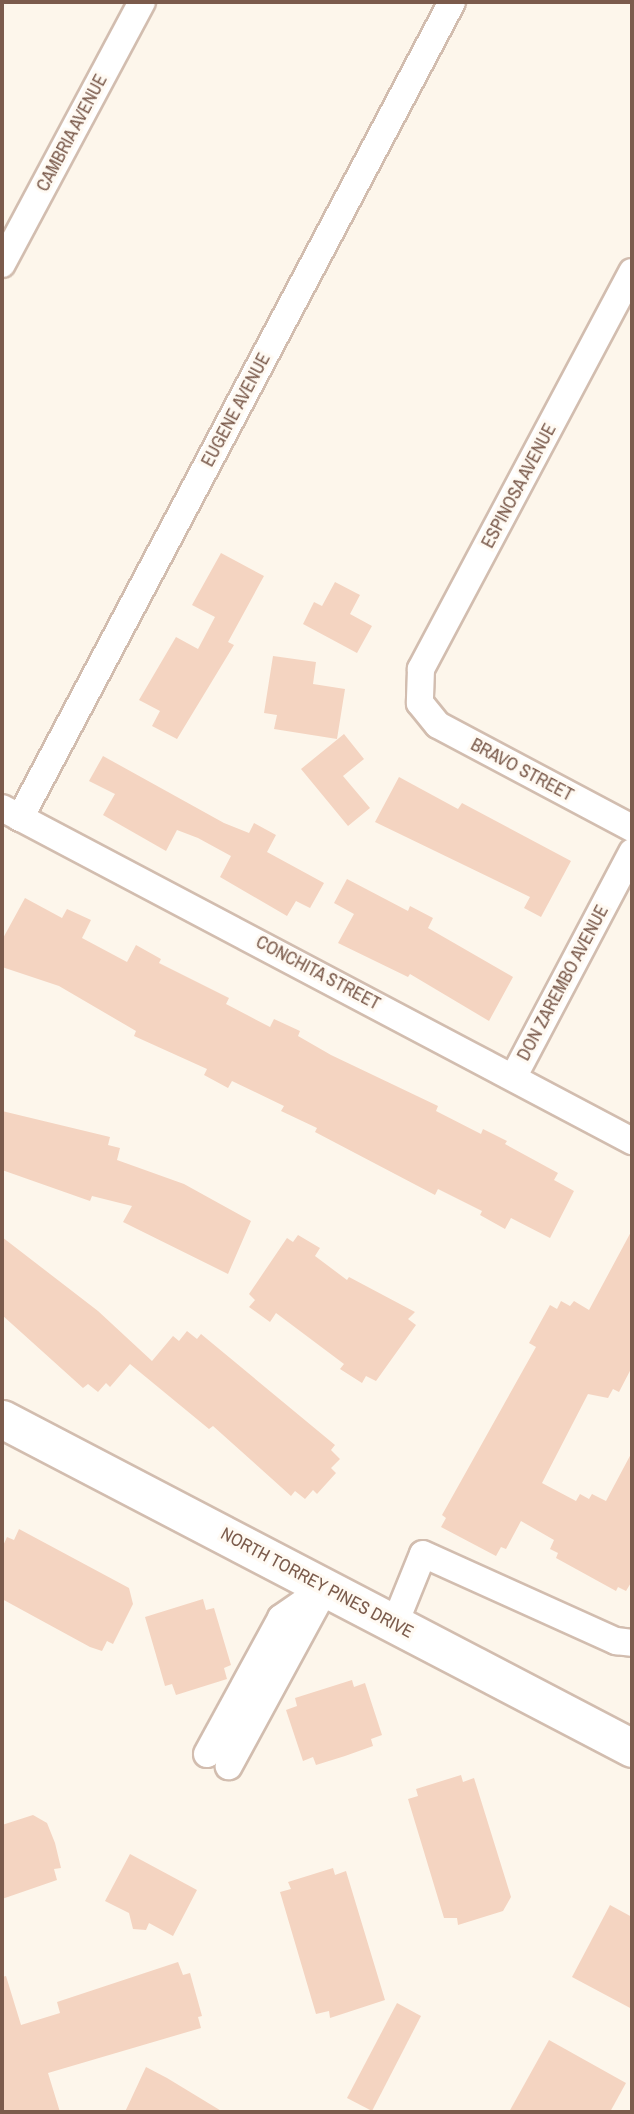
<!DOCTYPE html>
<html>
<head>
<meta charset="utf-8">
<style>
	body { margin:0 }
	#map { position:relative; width:634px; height:2114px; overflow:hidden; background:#fdf6eb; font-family:"Archivo Narrow",sans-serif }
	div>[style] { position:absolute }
	.building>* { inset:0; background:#f4d4c1 }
	.roads { filter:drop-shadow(2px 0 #d2bdaf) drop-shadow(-2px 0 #d2bdaf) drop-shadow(0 2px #d2bdaf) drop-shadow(0 -2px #d2bdaf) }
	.minor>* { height:26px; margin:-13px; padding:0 13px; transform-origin:13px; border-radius:13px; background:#fff }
	.secondary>* { height:37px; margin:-18.5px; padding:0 18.5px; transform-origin:18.5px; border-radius:18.5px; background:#fff }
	span { translate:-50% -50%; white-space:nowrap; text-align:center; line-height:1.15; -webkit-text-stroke:6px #fffaf3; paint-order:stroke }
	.street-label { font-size:18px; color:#7b5b4c }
	.frame { position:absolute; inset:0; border:4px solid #7b5b4c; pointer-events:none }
</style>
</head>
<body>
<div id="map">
	<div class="building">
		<div style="clip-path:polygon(221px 553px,264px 576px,228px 642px,234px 645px,177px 739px,152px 726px,160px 711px,139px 700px,176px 637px,198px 649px,215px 617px,192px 605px)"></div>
		<div style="clip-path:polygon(335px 582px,360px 595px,350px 614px,372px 626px,357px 653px,303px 624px,314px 602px,322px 606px)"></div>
		<div style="clip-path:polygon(273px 656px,316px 662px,313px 684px,345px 689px,337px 739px,274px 729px,277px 715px,264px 713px)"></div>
		<div style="clip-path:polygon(344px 734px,364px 759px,343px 776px,370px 808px,348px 826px,301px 769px)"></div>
		<div style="clip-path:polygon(103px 756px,224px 823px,249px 833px,254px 823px,276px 835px,267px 852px,324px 883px,310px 908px,296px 901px,287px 916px,220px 877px,231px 856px,198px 838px,177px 830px,166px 851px,103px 815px,115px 794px,89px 781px)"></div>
		<div style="clip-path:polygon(399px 777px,458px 809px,462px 803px,571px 861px,541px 917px,524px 908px,530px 897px,375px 822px)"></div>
		<div style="clip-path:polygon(347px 879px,408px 911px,410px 906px,433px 918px,428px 928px,513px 977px,489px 1021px,410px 974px,408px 977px,338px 943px,354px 914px,334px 903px)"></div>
		<div style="clip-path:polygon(25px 898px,62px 918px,67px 909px,91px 920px,82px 938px,127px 962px,136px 945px,161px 959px,159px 963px,229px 998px,226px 1004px,270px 1027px,274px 1019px,300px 1031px,298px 1036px,331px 1055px,438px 1106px,436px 1111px,481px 1134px,483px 1129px,507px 1141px,505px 1144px,558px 1173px,554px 1180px,574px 1191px,550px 1238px,511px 1218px,505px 1229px,480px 1215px,482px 1211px,438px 1189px,435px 1195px,315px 1132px,317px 1128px,281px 1111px,284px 1106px,232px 1081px,228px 1088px,204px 1075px,207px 1069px,134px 1036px,136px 1031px,59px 986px,2px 967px,2px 940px)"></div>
		<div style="clip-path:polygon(2px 1111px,110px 1137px,108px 1145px,120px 1148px,117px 1160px,184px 1184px,251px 1221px,228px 1274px,123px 1222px,132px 1206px,92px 1196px,90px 1201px,2px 1170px)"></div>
		<div style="clip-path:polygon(632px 1230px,632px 1367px,619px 1392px,613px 1389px,608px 1398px,588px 1394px,542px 1483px,576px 1501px,580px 1494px,589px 1499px,592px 1494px,606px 1501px,632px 1452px,632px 1581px,626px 1591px,618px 1587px,616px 1591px,556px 1558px,558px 1553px,550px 1549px,554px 1540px,521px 1521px,506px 1549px,501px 1547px,496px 1556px,441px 1527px,446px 1518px,442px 1515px,536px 1347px,529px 1343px,550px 1305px,557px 1309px,561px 1301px,570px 1306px,574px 1301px,589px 1310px)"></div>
		<div style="clip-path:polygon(298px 1235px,320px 1248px,315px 1256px,347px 1280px,349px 1277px,415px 1312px,408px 1319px,416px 1325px,376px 1381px,366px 1376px,362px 1383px,340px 1369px,344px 1364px,276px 1313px,270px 1322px,249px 1307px,255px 1300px,249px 1294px,287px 1238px,293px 1242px)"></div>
		<div style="clip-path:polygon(2px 1237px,98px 1311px,152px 1361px,173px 1336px,179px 1341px,187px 1331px,197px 1339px,201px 1334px,335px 1445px,331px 1450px,340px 1459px,331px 1468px,336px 1473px,317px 1494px,313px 1490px,305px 1499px,295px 1491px,291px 1496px,213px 1426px,209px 1429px,130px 1364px,110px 1387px,106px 1383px,98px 1392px,88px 1384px,83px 1388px,2px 1315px)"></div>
		<div style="clip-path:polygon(19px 1529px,129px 1588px,133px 1604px,113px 1644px,107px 1641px,102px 1651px,90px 1647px,2px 1599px,2px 1548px,7px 1537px,14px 1540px)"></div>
		<div style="clip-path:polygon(203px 1599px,206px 1610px,214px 1608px,231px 1665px,224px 1668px,227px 1679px,176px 1695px,172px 1684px,165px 1686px,145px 1617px)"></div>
		<div style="clip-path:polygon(352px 1680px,354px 1687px,365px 1683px,382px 1735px,371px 1739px,373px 1746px,345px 1756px,316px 1765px,313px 1757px,303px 1761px,286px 1710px,297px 1706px,295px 1698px)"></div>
		<div style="clip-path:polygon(461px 1775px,463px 1782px,474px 1778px,511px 1897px,503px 1911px,458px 1925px,457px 1918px,444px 1918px,408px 1799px,418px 1796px,416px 1789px)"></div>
		<div style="clip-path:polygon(33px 1815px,47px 1823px,55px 1843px,61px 1868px,54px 1869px,57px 1880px,2px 1899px,2px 1825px)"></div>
		<div style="clip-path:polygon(130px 1854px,197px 1890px,173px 1936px,149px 1923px,146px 1930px,133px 1929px,129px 1913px,105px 1901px)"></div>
		<div style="clip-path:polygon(333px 1868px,335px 1875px,346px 1871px,385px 2000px,330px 2018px,329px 2011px,316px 2014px,280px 1892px,291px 1889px,288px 1882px)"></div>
		<div style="clip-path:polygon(610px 1905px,632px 1917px,632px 2009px,572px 1977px)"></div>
		<div style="clip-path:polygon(178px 1962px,183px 1975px,190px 1973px,202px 2016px,198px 2017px,201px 2028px,48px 2073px,60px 2112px,2px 2112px,2px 1977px,6px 1976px,21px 2025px,60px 2013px,57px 2002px)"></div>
		<div style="clip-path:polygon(397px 2003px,421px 2016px,372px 2111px,347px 2098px)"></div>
		<div style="clip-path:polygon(549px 2040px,626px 2083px,610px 2112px,509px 2112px)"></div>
		<div style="clip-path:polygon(146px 2067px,167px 2078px,223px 2112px,125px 2112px)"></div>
	</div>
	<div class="roads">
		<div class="minor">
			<div style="left:2px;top:264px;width:297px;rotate:-61.9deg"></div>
			<div style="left:632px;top:272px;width:450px;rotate:118deg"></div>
			<div style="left:421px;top:669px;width:34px;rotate:92deg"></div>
			<div style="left:420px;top:703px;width:28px;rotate:51deg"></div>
			<div style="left:438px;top:725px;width:220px;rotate:28deg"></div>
			<div style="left:2px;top:808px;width:713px;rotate:27.86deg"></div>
			<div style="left:20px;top:818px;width:923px;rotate:-62.1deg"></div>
			<div style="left:514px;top:1076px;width:253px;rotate:-62.2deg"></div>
			<div style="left:395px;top:1623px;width:74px;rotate:-67.9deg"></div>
			<div style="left:423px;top:1554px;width:212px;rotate:24.3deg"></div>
			<div style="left:616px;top:1641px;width:16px;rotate:7deg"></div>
			<div style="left:207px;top:1754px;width:155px;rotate:-61.4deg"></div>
			<div style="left:281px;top:1618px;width:55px;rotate:-34.6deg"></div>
			<div style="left:326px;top:1587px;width:204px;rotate:118.5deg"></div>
		</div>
		<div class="secondary">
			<div style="left:2px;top:1419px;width:711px;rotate:27.57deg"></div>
		</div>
	</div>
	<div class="street-label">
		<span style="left:72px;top:133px;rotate:-62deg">CAMBRIA AVENUE</span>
		<span style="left:236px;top:410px;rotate:-62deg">EUGENE AVENUE</span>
		<span style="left:519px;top:486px;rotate:-62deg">ESPINOSA AVENUE</span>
		<span style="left:522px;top:770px;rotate:28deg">BRAVO STREET</span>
		<span style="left:318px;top:973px;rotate:28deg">CONCHITA STREET</span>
		<span style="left:563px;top:983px;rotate:-62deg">DON ZAREMBO AVENUE</span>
		<span style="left:317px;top:1583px;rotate:28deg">NORTH TORREY PINES DRIVE</span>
	</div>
	<div class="frame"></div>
</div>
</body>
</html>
